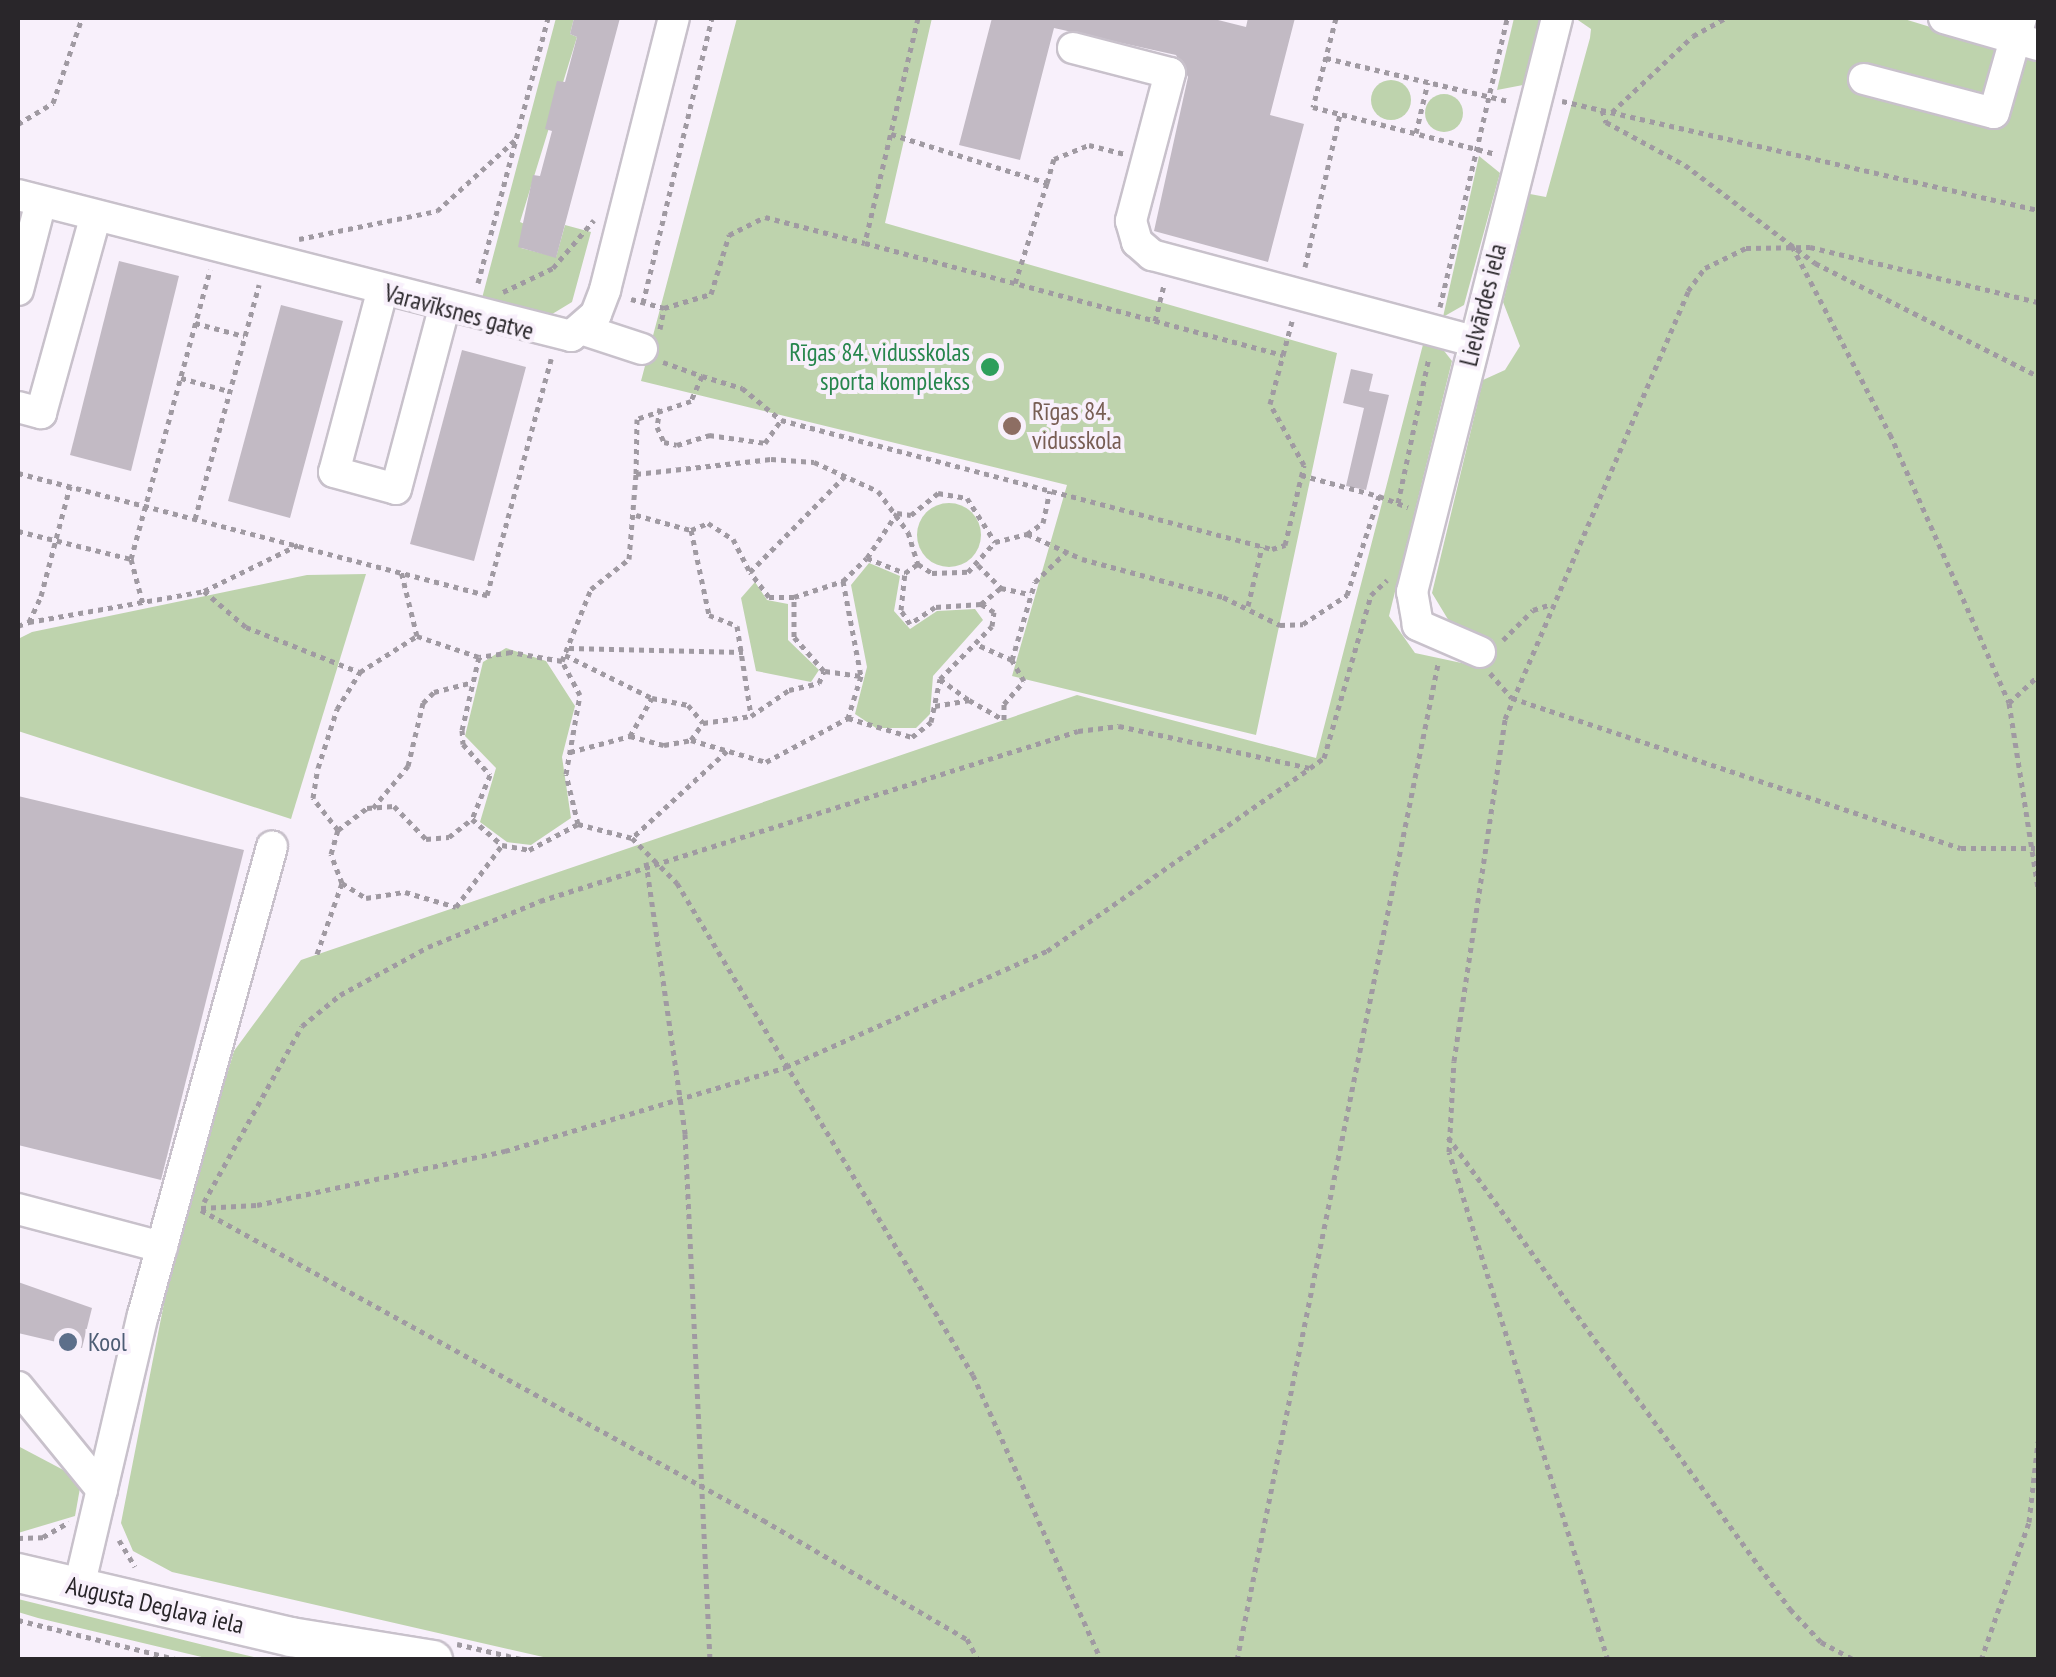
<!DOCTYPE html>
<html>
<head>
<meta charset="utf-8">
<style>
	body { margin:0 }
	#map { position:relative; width:2056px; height:1677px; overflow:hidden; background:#f8f0fb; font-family:"PT Sans Narrow",sans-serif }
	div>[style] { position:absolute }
	.green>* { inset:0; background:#bed3ad }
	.round { border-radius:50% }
	.building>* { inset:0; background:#c2bac4 }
	.path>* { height:5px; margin-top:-2.5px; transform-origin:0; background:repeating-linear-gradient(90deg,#a09aa2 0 5px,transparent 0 10px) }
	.roads { filter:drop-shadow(2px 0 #c8c1cb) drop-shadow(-2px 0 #c8c1cb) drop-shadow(0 2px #c8c1cb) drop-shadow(0 -2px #c8c1cb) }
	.minor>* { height:30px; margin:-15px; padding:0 15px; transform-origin:15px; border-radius:15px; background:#fff }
	.major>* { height:38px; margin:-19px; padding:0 19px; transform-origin:19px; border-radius:19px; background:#fff }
	.dots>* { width:28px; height:28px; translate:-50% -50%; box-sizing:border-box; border:5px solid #f8f0fb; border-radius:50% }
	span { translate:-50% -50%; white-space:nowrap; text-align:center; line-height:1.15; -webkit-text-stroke:8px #f8f0fb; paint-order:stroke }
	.street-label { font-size:25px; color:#29262a }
	.leisure-label { font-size:25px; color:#27864d }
	.right { translate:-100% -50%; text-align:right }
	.education-label { font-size:25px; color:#785e54 }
	.left { translate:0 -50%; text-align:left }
	.service-label { font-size:25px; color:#4e5e75 }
	.frame { position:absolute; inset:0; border:20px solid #29262a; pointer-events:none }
</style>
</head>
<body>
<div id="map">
	<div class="green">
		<div style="clip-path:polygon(556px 18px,574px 18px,570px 34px,577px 37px,520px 222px,527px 225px,521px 248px,556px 257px,565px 225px,591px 232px,572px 302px,544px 319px,481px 302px)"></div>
		<div style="clip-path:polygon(737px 18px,932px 18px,885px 223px,1337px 353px,1256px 735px,1012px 676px,1067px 485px,641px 381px)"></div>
		<div style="clip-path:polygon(1514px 18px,1540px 18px,1523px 85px,1497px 90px)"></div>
		<div style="clip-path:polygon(1575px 18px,1901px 18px,1989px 45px,1982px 18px,2038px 18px,2038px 1659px,552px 1659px,172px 1572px,133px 1551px,121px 1523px,173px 1257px,234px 1051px,301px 960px,1077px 695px,1316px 758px,1427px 329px,1452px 361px,1389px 616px,1415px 653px,1485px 668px,1493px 640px,1452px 626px,1432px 593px,1483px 380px,1505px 370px,1520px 346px,1503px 302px,1530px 194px,1546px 197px,1590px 38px,1591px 29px)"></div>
		<div class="round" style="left:1371px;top:80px;width:40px;height:40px"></div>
		<div class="round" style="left:1425px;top:94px;width:38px;height:38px"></div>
		<div style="clip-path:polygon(1479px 156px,1500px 173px,1464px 305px,1443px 317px)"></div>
		<div class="round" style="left:917px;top:503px;width:64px;height:64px"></div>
		<div style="clip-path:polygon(869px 563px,900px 576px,894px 611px,910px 629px,937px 611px,975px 609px,983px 620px,933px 676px,930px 714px,916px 728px,876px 728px,855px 714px,867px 667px,851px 585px)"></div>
		<div style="clip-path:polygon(366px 574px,291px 819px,18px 731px,18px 639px,32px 632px,307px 575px)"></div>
		<div style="clip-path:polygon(755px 582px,767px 600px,788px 604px,788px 640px,819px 670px,811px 682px,756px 671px,741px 598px)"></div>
		<div style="clip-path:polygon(506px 648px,546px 661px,575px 706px,562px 757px,571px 818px,531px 845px,507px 842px,480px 822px,496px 768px,465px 736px,483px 662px)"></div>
		<div style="clip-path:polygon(18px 1446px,71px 1474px,80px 1488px,75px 1516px,18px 1533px)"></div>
		<div style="clip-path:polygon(18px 1599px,228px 1651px,263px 1659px,210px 1659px,38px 1618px,18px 1612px)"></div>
	</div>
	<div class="building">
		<div style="clip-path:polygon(574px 18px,620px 18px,556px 258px,518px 247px,533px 175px,540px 176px,552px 131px,545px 129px,557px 81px,565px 82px,577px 37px,570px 34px)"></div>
		<div style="clip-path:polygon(992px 18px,1210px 18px,1246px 27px,1248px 18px,1295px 18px,1270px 115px,1304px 124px,1268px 262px,1154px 231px,1188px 77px,1176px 55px,1054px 28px,1020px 160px,959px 145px)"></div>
		<div style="clip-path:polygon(119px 261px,179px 276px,131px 471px,70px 455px)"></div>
		<div style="clip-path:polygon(281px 305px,343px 321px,290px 518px,228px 501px)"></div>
		<div style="clip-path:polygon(462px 350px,526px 367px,474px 561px,410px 544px)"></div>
		<div style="clip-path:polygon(1351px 369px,1373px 374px,1369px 391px,1389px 395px,1366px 490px,1346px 486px,1364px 408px,1343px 403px)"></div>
		<div style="clip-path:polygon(18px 796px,244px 850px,161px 1180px,18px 1145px)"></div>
		<div style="clip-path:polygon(18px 1282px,92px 1308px,82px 1348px,18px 1333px)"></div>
	</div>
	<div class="path">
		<div style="left:918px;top:18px;width:231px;rotate:103.3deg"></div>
		<div style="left:865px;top:243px;width:433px;rotate:15deg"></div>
		<div style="left:1283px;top:355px;width:35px;rotate:-75deg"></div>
		<div style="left:1336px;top:18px;width:92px;rotate:104.5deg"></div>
		<div style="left:1313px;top:107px;width:189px;rotate:14.4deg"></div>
		<div style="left:1326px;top:58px;width:187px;rotate:13.3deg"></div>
		<div style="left:1562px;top:101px;width:488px;rotate:12.9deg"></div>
		<div style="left:1602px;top:110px;width:13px;rotate:72deg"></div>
		<div style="left:1606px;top:122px;width:90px;rotate:28.6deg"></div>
		<div style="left:1685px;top:165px;width:163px;rotate:37deg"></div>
		<div style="left:1815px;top:263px;width:250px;rotate:26.9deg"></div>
		<div style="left:1612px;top:112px;width:111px;rotate:-43.2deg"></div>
		<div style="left:1693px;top:36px;width:38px;rotate:-29deg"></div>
		<div style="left:18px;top:124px;width:41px;rotate:-31deg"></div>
		<div style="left:53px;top:103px;width:90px;rotate:-71.2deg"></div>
		<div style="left:1416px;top:133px;width:52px;rotate:-76.8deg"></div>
		<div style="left:891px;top:134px;width:164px;rotate:17.4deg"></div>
		<div style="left:1047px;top:183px;width:105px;rotate:107.7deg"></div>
		<div style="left:1047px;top:183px;width:25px;rotate:-74deg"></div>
		<div style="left:1054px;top:159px;width:38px;rotate:-22deg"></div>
		<div style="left:1089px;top:145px;width:36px;rotate:14deg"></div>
		<div style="left:299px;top:239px;width:141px;rotate:-11.5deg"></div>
		<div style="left:437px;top:211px;width:105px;rotate:-42.3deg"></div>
		<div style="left:1792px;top:246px;width:212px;rotate:62.5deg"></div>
		<div style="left:1890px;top:434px;width:294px;rotate:66.1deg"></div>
		<div style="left:2009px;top:703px;width:187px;rotate:81.1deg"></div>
		<div style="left:1305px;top:267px;width:157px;rotate:-77.1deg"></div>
		<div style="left:478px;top:283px;width:274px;rotate:-75.2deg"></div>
		<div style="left:503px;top:292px;width:55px;rotate:-25.6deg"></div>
		<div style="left:553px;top:268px;width:63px;rotate:-49.5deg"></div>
		<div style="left:631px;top:299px;width:34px;rotate:15deg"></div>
		<div style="left:664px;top:308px;width:49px;rotate:-16.6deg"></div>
		<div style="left:711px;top:294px;width:62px;rotate:-73deg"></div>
		<div style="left:729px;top:235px;width:40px;rotate:-26.6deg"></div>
		<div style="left:765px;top:217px;width:103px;rotate:14.6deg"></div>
		<div style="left:643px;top:303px;width:293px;rotate:-76.4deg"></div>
		<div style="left:1440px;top:307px;width:297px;rotate:-76.9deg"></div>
		<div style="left:1155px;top:321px;width:37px;rotate:-76deg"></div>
		<div style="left:195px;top:323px;width:51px;rotate:14.9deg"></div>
		<div style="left:660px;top:329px;width:21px;rotate:-79deg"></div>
		<div style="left:663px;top:362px;width:41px;rotate:19.7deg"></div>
		<div style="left:702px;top:376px;width:27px;rotate:114deg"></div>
		<div style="left:691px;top:401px;width:57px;rotate:161.6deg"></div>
		<div style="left:637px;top:419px;width:55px;rotate:91deg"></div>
		<div style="left:636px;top:474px;width:136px;rotate:-6.3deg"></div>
		<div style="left:771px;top:459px;width:43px;rotate:4deg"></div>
		<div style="left:814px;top:462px;width:70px;rotate:24.4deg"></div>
		<div style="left:878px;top:491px;width:51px;rotate:53.8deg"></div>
		<div style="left:908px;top:532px;width:34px;rotate:73deg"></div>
		<div style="left:918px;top:564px;width:17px;rotate:33deg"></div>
		<div style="left:932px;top:573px;width:36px;rotate:-2deg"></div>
		<div style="left:968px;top:572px;width:40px;rotate:-48deg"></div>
		<div style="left:995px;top:542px;width:33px;rotate:-14deg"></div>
		<div style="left:1027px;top:534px;width:60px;rotate:24.4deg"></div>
		<div style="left:1082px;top:559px;width:146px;rotate:15.1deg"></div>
		<div style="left:1223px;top:597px;width:64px;rotate:26.2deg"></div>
		<div style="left:1280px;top:625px;width:23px;rotate:-2deg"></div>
		<div style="left:1303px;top:624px;width:53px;rotate:-33.4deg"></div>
		<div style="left:1347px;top:595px;width:104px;rotate:-72.1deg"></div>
		<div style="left:1379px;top:496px;width:31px;rotate:21deg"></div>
		<div style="left:702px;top:376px;width:42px;rotate:16.7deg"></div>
		<div style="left:742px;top:388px;width:50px;rotate:39.4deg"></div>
		<div style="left:781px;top:420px;width:508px;rotate:14.72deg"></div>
		<div style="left:1272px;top:549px;width:14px;rotate:-17deg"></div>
		<div style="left:1285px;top:545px;width:82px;rotate:-76.6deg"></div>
		<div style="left:1304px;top:465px;width:70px;rotate:-119.1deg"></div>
		<div style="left:1270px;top:404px;width:51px;rotate:-75.1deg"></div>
		<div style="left:181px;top:378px;width:50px;rotate:15.2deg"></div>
		<div style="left:660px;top:408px;width:19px;rotate:99deg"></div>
		<div style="left:657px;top:427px;width:17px;rotate:65deg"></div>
		<div style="left:664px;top:442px;width:13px;rotate:13deg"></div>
		<div style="left:677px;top:445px;width:34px;rotate:-17deg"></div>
		<div style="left:709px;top:435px;width:57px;rotate:8.1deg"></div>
		<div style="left:765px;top:443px;width:28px;rotate:-55deg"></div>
		<div style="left:18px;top:473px;width:485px;rotate:14.6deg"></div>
		<div style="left:487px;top:595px;width:245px;rotate:-74.8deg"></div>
		<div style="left:1301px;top:475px;width:81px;rotate:15.1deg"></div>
		<div style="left:1398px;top:503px;width:149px;rotate:-78deg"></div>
		<div style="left:897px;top:513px;width:14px;rotate:8deg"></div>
		<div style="left:911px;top:515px;width:35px;rotate:-39deg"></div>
		<div style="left:938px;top:493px;width:29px;rotate:10deg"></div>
		<div style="left:967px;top:498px;width:52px;rotate:57.5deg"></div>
		<div style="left:636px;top:515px;width:57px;rotate:15.3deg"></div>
		<div style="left:691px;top:530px;width:18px;rotate:-22deg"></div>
		<div style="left:708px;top:523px;width:30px;rotate:33deg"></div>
		<div style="left:733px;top:539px;width:37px;rotate:63deg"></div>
		<div style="left:195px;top:519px;width:243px;rotate:-74.7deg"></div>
		<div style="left:691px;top:530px;width:87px;rotate:78deg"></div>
		<div style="left:709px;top:615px;width:30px;rotate:21deg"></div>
		<div style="left:737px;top:626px;width:90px;rotate:81.1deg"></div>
		<div style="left:18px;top:531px;width:116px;rotate:13.9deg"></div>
		<div style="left:131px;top:559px;width:300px;rotate:-74.7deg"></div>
		<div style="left:1027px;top:534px;width:19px;rotate:-35deg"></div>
		<div style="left:1043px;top:523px;width:33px;rotate:-78deg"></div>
		<div style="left:867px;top:558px;width:54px;rotate:-56.3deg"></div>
		<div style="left:131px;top:559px;width:47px;rotate:75.1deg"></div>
		<div style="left:978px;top:565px;width:33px;rotate:45deg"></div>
		<div style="left:1001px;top:588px;width:30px;rotate:12deg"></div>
		<div style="left:843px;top:581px;width:97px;rotate:79.3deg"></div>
		<div style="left:861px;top:676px;width:44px;rotate:107.2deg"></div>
		<div style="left:848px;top:718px;width:67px;rotate:16.5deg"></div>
		<div style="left:912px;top:737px;width:24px;rotate:-38deg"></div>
		<div style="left:931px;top:722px;width:44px;rotate:-78.2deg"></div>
		<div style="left:940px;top:679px;width:74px;rotate:-45.5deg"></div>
		<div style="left:992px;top:626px;width:14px;rotate:-82deg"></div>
		<div style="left:994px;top:612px;width:15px;rotate:-148deg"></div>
		<div style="left:981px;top:604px;width:46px;rotate:176.3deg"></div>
		<div style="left:935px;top:607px;width:30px;rotate:146deg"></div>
		<div style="left:910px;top:624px;width:17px;rotate:-123deg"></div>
		<div style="left:901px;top:610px;width:37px;rotate:-84deg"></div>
		<div style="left:204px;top:591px;width:55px;rotate:40.6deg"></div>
		<div style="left:246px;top:627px;width:122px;rotate:21.7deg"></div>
		<div style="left:794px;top:597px;width:52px;rotate:-18.1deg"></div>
		<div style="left:843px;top:581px;width:33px;rotate:-44deg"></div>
		<div style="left:867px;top:558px;width:41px;rotate:21.5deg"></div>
		<div style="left:905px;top:573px;width:16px;rotate:-35deg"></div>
		<div style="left:981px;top:604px;width:26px;rotate:-39deg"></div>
		<div style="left:1248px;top:606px;width:61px;rotate:-76.7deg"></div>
		<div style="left:29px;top:622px;width:178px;rotate:-10deg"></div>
		<div style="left:204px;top:591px;width:105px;rotate:-26.1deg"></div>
		<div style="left:18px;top:626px;width:12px;rotate:-20deg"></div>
		<div style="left:29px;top:622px;width:29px;rotate:-65deg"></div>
		<div style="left:41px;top:596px;width:114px;rotate:-75.2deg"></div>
		<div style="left:417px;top:636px;width:65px;rotate:18.7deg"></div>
		<div style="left:1503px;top:640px;width:42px;rotate:-45deg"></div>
		<div style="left:1533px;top:610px;width:19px;rotate:-18deg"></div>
		<div style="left:569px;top:648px;width:174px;rotate:1.3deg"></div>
		<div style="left:565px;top:655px;width:97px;rotate:26.3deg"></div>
		<div style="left:1012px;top:660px;width:81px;rotate:-73.6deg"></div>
		<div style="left:1035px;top:582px;width:45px;rotate:-44.1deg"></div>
		<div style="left:562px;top:661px;width:78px;rotate:-68.1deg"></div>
		<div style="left:591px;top:589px;width:48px;rotate:-38.3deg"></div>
		<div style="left:629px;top:559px;width:85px;rotate:-85.3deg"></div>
		<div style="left:825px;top:671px;width:36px;rotate:8deg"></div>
		<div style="left:1490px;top:673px;width:33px;rotate:49deg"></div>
		<div style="left:1512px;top:698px;width:473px;rotate:18.5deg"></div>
		<div style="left:1961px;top:848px;width:74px"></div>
		<div style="left:940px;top:679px;width:36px;rotate:36deg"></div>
		<div style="left:2009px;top:703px;width:40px;rotate:-43deg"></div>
		<div style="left:935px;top:706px;width:35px;rotate:-10deg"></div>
		<div style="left:969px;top:700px;width:40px;rotate:29.7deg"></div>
		<div style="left:1004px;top:720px;width:16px;rotate:-90deg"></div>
		<div style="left:1004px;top:704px;width:30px;rotate:-49deg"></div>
		<div style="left:1024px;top:681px;width:24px;rotate:-120deg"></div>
		<div style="left:1012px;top:660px;width:39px;rotate:-156deg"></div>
		<div style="left:630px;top:736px;width:44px;rotate:-59.9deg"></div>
		<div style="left:652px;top:698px;width:37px;rotate:11deg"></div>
		<div style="left:688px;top:705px;width:23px;rotate:50deg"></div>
		<div style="left:691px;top:740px;width:78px;rotate:16.3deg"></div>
		<div style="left:766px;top:762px;width:93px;rotate:-28.2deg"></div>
		<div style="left:727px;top:751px;width:129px;rotate:137.5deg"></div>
		<div style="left:632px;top:838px;width:64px;rotate:45deg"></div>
		<div style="left:677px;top:883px;width:574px;rotate:58.97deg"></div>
		<div style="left:973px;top:1375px;width:312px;rotate:65.8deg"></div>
		<div style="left:570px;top:752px;width:62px;rotate:-14.9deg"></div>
		<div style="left:630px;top:736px;width:35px;rotate:15deg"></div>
		<div style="left:664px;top:745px;width:27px;rotate:-10deg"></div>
		<div style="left:691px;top:740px;width:21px;rotate:-55deg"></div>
		<div style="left:703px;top:723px;width:49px;rotate:-8.3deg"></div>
		<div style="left:751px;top:716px;width:46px;rotate:-34.4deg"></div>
		<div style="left:789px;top:690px;width:31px;rotate:-13deg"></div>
		<div style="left:819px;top:683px;width:13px;rotate:-67deg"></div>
		<div style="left:824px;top:671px;width:45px;rotate:-131.4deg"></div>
		<div style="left:794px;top:637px;width:40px;rotate:-90deg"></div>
		<div style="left:794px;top:597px;width:25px;rotate:180deg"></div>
		<div style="left:769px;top:597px;width:31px;rotate:-127deg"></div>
		<div style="left:750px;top:572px;width:136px;rotate:-45.3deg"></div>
		<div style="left:373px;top:808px;width:55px;rotate:-50.2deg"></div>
		<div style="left:408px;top:766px;width:65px;rotate:-76.6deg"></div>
		<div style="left:423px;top:703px;width:16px;rotate:-45deg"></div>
		<div style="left:434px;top:692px;width:40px;rotate:-14.4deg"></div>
		<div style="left:578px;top:824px;width:51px;rotate:-103.5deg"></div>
		<div style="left:566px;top:774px;width:80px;rotate:-80deg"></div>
		<div style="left:580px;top:695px;width:38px;rotate:-118deg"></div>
		<div style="left:562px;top:661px;width:52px;rotate:-170deg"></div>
		<div style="left:511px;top:652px;width:32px;rotate:171deg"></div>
		<div style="left:479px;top:657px;width:75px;rotate:103.1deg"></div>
		<div style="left:462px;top:730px;width:14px;rotate:86deg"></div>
		<div style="left:463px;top:744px;width:41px;rotate:48.9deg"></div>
		<div style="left:490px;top:775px;width:48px;rotate:112.2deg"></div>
		<div style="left:472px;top:819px;width:40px;rotate:41deg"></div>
		<div style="left:502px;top:845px;width:27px;rotate:10deg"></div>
		<div style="left:529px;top:850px;width:55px;rotate:-28deg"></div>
		<div style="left:578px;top:824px;width:56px;rotate:14.5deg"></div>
		<div style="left:338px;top:830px;width:36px;rotate:-37deg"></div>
		<div style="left:367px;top:808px;width:27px;rotate:-4deg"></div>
		<div style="left:394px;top:806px;width:46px;rotate:45.9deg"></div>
		<div style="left:426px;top:839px;width:23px;rotate:-5deg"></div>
		<div style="left:449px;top:837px;width:29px;rotate:-38deg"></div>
		<div style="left:646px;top:862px;width:275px;rotate:81.8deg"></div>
		<div style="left:685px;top:1134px;width:527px;rotate:87.28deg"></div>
		<div style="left:342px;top:883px;width:31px;rotate:-111deg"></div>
		<div style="left:331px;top:854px;width:25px;rotate:-74deg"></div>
		<div style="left:338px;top:830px;width:41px;rotate:-128deg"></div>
		<div style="left:313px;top:798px;width:30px;rotate:-81deg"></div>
		<div style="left:318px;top:768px;width:62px;rotate:-72.1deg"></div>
		<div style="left:337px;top:709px;width:44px;rotate:-58.1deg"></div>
		<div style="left:360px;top:672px;width:67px;rotate:-32.3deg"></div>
		<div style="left:417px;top:636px;width:67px;rotate:-103.8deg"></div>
		<div style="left:317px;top:954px;width:75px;rotate:-70.6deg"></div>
		<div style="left:342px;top:883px;width:28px;rotate:32deg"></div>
		<div style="left:366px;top:898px;width:39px;rotate:-9deg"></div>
		<div style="left:405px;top:892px;width:53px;rotate:16.4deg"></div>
		<div style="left:456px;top:907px;width:77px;rotate:-53.4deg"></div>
		<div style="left:1448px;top:1137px;width:583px;rotate:54.07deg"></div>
		<div style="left:1790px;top:1609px;width:45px;rotate:46.8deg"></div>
		<div style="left:1821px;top:1642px;width:38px;rotate:28deg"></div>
		<div style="left:204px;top:1202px;width:201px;rotate:-60.9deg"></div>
		<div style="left:302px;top:1026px;width:49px;rotate:-39.2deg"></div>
		<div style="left:340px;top:995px;width:100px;rotate:-28.6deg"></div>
		<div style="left:428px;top:947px;width:121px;rotate:-22.3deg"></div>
		<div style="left:540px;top:901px;width:564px;rotate:-17.54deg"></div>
		<div style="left:1078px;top:731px;width:41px;rotate:-7deg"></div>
		<div style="left:1119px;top:726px;width:196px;rotate:12.4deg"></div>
		<div style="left:1310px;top:768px;width:17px;rotate:-36deg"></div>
		<div style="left:1324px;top:758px;width:170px;rotate:-73.9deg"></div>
		<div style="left:1371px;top:595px;width:22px;rotate:-43deg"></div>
		<div style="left:201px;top:1208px;width:56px;rotate:-3.1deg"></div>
		<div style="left:257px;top:1205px;width:254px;rotate:-12.3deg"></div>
		<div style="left:505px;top:1151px;width:293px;rotate:-16.6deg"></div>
		<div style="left:786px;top:1067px;width:286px;rotate:-24deg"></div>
		<div style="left:1047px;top:951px;width:320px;rotate:-34.8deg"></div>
		<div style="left:201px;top:1210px;width:642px;rotate:28.88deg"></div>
		<div style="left:763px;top:1520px;width:236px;rotate:30.3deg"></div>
		<div style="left:967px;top:1639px;width:24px;rotate:62deg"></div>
		<div style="left:18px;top:1538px;width:25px;rotate:-2deg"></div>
		<div style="left:43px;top:1537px;width:30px;rotate:-30deg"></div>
		<div style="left:119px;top:1540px;width:31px;rotate:59deg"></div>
		<div style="left:18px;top:1620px;width:167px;rotate:13.9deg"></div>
		<div style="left:457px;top:1644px;width:70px;rotate:13.2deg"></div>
		<div style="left:1237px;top:1660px;width:1016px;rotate:-78.59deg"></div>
		<div style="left:1608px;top:1660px;width:532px;rotate:-107.38deg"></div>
		<div style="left:1449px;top:1152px;width:91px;rotate:-86.9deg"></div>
		<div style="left:1454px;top:1061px;width:346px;rotate:-81.5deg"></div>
		<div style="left:1505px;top:719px;width:465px;rotate:-66.8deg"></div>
		<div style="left:1688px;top:291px;width:29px;rotate:-54deg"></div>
		<div style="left:1705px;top:268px;width:46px;rotate:-26deg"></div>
		<div style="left:1746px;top:248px;width:64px;rotate:-0.9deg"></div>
		<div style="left:1810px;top:247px;width:235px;rotate:13.6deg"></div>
		<div style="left:1981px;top:1660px;width:146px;rotate:-70.8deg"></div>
		<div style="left:2029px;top:1522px;width:81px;rotate:-83.6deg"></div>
	</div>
	<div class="roads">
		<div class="minor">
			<div style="left:1944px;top:18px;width:98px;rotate:16deg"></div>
			<div style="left:1073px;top:48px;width:100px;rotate:14.5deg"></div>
			<div style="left:1170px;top:73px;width:153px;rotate:104.8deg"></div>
			<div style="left:1131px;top:221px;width:22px;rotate:74deg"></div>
			<div style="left:1137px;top:242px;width:20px;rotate:41deg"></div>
			<div style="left:1152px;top:255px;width:332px;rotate:15deg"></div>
			<div style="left:1864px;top:79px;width:134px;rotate:14.7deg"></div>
			<div style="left:1994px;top:113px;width:99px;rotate:-74.1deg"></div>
			<div style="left:18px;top:195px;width:571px;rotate:14.3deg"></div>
			<div style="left:571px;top:336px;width:33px;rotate:-41deg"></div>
			<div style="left:596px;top:314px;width:26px;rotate:-69deg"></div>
			<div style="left:605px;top:290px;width:281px;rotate:-75.8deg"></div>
			<div style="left:18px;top:290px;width:91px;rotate:-75.4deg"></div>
			<div style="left:382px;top:292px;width:186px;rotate:104.9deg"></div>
			<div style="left:334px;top:472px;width:64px;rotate:15.3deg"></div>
			<div style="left:396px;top:489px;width:186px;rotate:-75.1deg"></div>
			<div style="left:584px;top:330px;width:61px;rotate:18.1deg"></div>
			<div style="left:18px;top:407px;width:24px;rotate:15deg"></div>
			<div style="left:41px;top:413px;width:202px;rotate:-74.5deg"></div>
			<div style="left:1480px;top:652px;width:68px;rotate:-156.5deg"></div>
			<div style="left:1418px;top:625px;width:34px;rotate:-100deg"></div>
			<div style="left:1412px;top:592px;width:592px;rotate:-75.82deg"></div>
			<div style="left:18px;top:1209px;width:149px;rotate:14.8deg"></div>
			<div style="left:18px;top:1387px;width:133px;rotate:50.8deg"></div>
			<div style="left:79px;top:1587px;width:279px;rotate:-76.8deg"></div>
			<div style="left:143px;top:1315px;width:486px;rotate:-74.6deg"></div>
		</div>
		<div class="major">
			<div style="left:18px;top:1573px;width:280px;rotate:13.2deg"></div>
			<div style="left:291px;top:1637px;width:144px;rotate:9.2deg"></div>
		</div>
	</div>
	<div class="dots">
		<div style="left:990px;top:367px;background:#2e9e5b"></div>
		<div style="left:1012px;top:426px;background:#8d6e63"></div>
		<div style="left:68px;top:1342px;background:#5c6f8a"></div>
	</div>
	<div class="street-label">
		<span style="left:1483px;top:305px;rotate:-76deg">Lielvārdes iela</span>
		<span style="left:459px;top:312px;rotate:15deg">Varavīksnes gatve</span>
		<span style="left:155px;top:1605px;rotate:13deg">Augusta Deglava iela</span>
	</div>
	<div class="leisure-label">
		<span class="right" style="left:970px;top:367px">Rīgas 84. vidusskolas<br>sporta komplekss</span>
	</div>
	<div class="education-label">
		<span class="left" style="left:1032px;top:426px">Rīgas 84.<br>vidusskola</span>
	</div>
	<div class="service-label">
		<span class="left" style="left:88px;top:1342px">Kool</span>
	</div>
	<div class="frame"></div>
</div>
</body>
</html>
